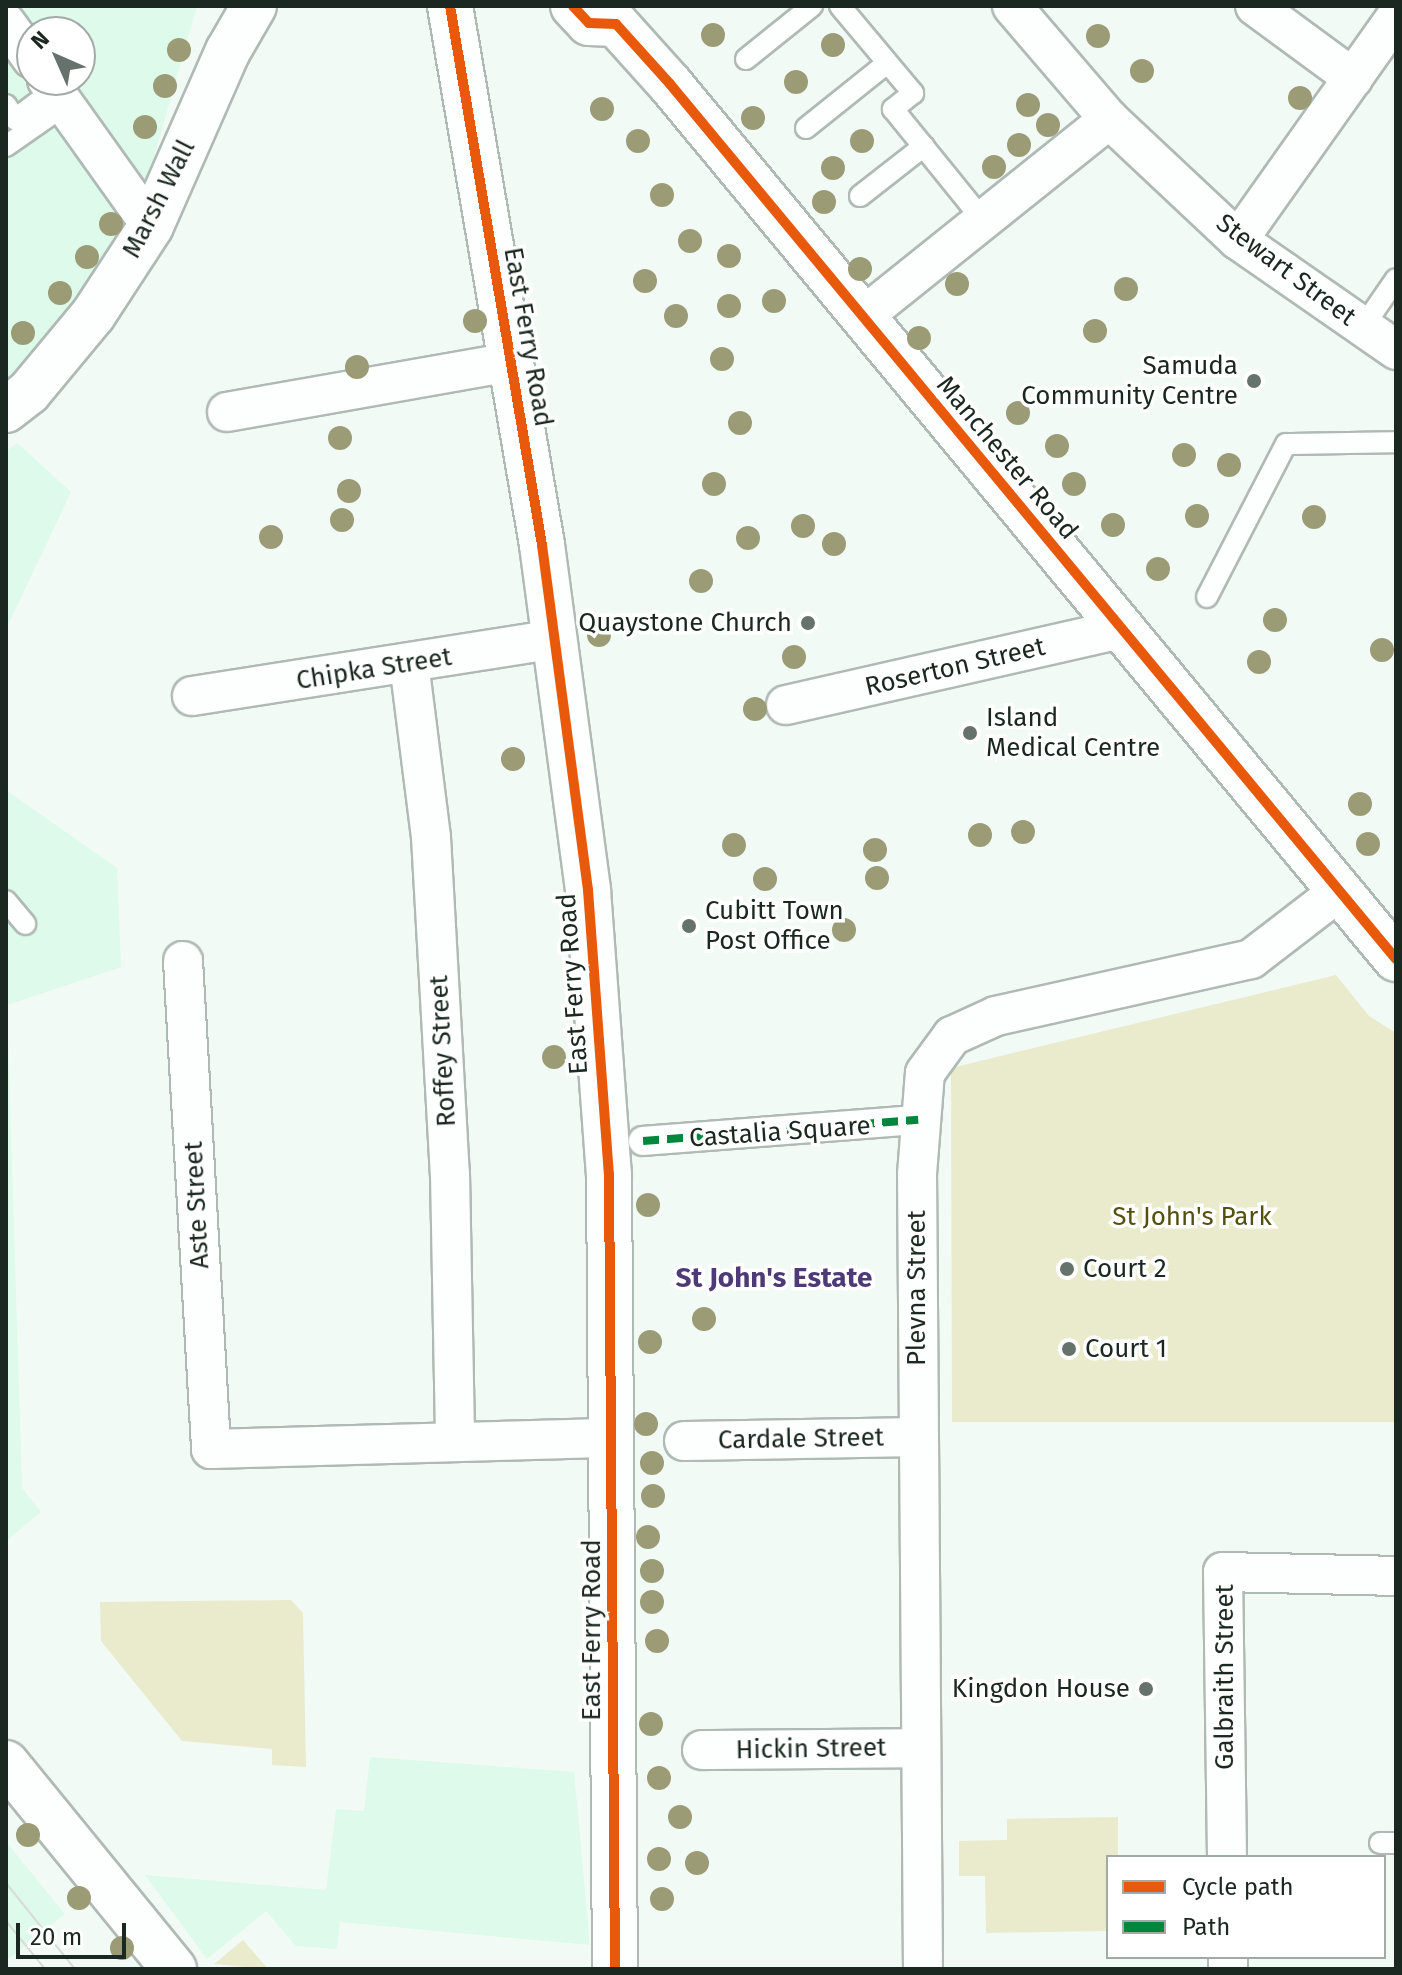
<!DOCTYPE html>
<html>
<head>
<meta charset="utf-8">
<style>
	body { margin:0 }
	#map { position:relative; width:1402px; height:1975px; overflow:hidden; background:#f2faf6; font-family:"Fira Sans",sans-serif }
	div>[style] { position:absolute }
	.built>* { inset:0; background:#ddfaea }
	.green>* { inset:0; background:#e9ebcc }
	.roads { filter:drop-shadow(2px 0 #b0bab5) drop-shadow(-2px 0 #b0bab5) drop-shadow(0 2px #b0bab5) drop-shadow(0 -2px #b0bab5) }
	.service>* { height:20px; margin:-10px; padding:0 10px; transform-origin:10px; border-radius:10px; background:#fdfefe }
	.pedestrian>* { height:28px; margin:-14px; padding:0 14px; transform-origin:14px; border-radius:14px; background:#fdfefe }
	.minor>* { height:38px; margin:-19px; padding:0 19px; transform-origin:19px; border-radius:19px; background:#fdfefe }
	.tertiary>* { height:44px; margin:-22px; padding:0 22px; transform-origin:22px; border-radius:22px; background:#fdfefe }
	.primary>* { height:44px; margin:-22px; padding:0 22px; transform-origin:22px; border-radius:22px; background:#fdfefe }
	.tram>* { height:2px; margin:-1px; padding:0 1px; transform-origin:1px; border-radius:1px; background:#d8dbd9 }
	.quiet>* { height:8px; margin-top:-4px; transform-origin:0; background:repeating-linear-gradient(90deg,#00873e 0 16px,transparent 0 24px) }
	.cycleway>* { height:10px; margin:-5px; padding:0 5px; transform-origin:5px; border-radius:5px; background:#e8590c }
	.trees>* { width:24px; height:24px; margin:-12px; border-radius:50%; background:#9b9c76 }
	.dots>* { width:22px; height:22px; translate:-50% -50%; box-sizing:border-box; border:4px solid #fff; border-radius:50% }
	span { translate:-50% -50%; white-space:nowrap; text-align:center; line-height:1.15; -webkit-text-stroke:7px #fff; paint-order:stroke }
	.street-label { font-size:26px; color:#1a2821 }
	.poi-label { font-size:26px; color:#1a2821 }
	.right { translate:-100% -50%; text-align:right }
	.left { translate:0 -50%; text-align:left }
	.park-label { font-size:26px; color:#54500e }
	.neighbourhood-label { font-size:28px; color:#4e3a77; font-weight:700 }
	.frame { position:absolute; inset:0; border:8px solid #1a2821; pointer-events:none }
	.legend { position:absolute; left:1106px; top:1855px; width:280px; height:104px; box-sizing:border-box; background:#fff; border:2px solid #a3a9a6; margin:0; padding:10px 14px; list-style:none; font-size:24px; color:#1a2821 }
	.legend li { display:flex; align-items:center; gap:16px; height:40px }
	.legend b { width:40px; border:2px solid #a3a9a6 }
	.north { position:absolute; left:16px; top:16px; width:80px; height:80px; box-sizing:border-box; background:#fff; border:2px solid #a3a9a6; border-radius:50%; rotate:315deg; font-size:22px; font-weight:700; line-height:32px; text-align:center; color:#1a2821 }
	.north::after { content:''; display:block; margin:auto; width:28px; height:36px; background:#66726c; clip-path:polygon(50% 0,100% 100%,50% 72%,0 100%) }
	.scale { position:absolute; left:16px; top:1923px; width:110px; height:36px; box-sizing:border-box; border:4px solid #1a2821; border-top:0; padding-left:10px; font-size:24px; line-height:28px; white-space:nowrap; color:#1a2821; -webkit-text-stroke:6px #fff; paint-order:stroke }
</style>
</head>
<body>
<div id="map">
	<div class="built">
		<div style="clip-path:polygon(evenodd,6px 6px,197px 6px,144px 192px,81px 296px,6px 381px,6px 6px,32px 32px,80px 32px,80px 80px,32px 80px,32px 32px)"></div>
		<div style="clip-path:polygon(17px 443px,71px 492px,6px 629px,6px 451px)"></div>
		<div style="clip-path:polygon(6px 790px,117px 868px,121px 967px,7px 1005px,22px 1488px,41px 1512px,6px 1541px)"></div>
		<div style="clip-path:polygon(370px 1757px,574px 1772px,590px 1945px,340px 1922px,337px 1949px,296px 1946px,266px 1911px,207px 1959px,145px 1875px,326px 1890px,336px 1809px,364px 1811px)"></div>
		<div style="clip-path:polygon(6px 1842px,65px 1914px,6px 1961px)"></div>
	</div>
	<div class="green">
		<div style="clip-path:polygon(1336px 975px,1369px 1016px,1396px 1033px,1396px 1422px,952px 1422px,951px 1068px)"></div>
		<div style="clip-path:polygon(291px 1600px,303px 1613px,306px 1767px,272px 1765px,272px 1749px,182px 1741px,101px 1641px,100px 1602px)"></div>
		<div style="clip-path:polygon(1118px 1817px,1118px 1857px,1108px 1857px,1108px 1931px,986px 1933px,985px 1876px,959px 1876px,959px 1841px,1007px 1840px,1007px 1819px)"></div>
		<div style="clip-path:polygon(243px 1940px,268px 1969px,214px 1964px)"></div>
	</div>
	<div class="roads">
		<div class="service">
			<div style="left:840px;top:6px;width:114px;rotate:50deg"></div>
			<div style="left:913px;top:93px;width:26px;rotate:141deg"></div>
			<div style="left:893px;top:109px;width:143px;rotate:51deg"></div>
			<div style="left:746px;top:59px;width:85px;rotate:-38.8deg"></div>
			<div style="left:6px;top:105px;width:17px;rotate:57deg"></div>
			<div style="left:15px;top:119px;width:49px;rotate:-36.6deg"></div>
			<div style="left:806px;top:128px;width:104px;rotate:-38.7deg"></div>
			<div style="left:6px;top:146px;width:72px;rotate:-34.8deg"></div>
			<div style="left:860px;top:196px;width:81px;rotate:-38deg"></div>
			<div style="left:1363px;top:327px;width:58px;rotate:-55.5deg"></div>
			<div style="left:1207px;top:597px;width:172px;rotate:-62.7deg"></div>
			<div style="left:1286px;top:444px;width:110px;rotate:-1deg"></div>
			<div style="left:6px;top:901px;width:30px;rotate:50deg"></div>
			<div style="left:1380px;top:1843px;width:16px"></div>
		</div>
		<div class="pedestrian">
			<div style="left:643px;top:1141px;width:276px;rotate:-4.4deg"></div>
		</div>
		<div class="minor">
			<div style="left:1012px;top:6px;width:149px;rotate:49.4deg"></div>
			<div style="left:1109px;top:119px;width:177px;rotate:43.2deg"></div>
			<div style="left:1238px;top:240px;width:193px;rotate:34.8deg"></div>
			<div style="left:1255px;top:6px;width:122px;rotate:36.3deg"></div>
			<div style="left:6px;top:23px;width:44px;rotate:54.2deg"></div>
			<div style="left:47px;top:80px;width:179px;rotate:54.5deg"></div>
			<div style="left:1238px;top:240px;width:273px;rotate:-54.7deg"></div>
			<div style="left:861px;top:318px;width:318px;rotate:-38.7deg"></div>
			<div style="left:227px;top:412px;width:287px;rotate:-10deg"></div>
			<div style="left:409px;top:663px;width:175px;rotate:82.8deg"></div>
			<div style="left:431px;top:837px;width:338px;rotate:86.8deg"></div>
			<div style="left:450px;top:1174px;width:267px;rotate:88.9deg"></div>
			<div style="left:192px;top:696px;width:368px;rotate:-8.9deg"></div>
			<div style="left:786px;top:705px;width:347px;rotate:-12.8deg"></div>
			<div style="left:183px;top:961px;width:489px;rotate:86.7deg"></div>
			<div style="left:211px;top:1449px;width:402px;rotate:-1.6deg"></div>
			<div style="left:684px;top:1441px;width:234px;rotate:-1deg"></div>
			<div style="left:702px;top:1750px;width:217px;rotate:-0.5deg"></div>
			<div style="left:1227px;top:1857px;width:285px;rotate:-90.8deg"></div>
			<div style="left:1223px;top:1572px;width:173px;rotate:1.3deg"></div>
			<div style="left:1228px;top:1957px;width:12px;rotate:90deg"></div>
			<div style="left:923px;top:1969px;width:795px;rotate:-90.43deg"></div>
			<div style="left:917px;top:1174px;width:101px;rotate:-85.5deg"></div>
			<div style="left:925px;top:1073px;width:46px;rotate:-53.9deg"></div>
			<div style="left:952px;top:1036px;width:48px;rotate:-24.4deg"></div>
			<div style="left:996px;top:1016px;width:261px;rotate:-12.6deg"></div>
			<div style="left:1251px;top:959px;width:108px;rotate:-37.5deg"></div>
		</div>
		<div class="tertiary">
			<div style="left:450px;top:6px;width:547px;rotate:80.31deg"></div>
			<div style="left:542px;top:545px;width:348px;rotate:82.4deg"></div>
			<div style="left:588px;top:890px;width:285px;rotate:85.8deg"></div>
			<div style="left:609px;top:1174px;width:795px;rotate:89.57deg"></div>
			<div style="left:6px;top:410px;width:29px;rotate:-38deg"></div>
			<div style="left:29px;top:392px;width:100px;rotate:-50.3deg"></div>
			<div style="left:93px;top:315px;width:106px;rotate:-56.9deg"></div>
			<div style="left:151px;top:226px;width:191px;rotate:-66.3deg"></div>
			<div style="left:228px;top:51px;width:52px;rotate:-60deg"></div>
			<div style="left:6px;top:1763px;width:266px;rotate:50.8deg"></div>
		</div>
		<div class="primary">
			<div style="left:573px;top:6px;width:23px;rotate:47deg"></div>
			<div style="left:589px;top:23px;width:27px;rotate:2deg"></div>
			<div style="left:616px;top:24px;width:81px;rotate:48deg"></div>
			<div style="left:670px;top:84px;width:1137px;rotate:50.32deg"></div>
		</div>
	</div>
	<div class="tram">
		<div style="left:6px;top:1883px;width:110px;rotate:51.3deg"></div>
		<div style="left:6px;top:1921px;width:62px;rotate:50.9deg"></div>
	</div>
	<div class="quiet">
		<div style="left:643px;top:1141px;width:276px;rotate:-4.4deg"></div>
	</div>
	<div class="cycleway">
		<div style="left:450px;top:6px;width:547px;rotate:80.31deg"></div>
		<div style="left:542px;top:545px;width:348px;rotate:82.4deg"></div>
		<div style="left:588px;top:890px;width:285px;rotate:85.8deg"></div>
		<div style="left:609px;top:1174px;width:795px;rotate:89.57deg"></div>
		<div style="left:573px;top:6px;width:23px;rotate:47deg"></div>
		<div style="left:589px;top:23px;width:27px;rotate:2deg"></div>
		<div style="left:616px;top:24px;width:81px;rotate:48deg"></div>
		<div style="left:670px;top:84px;width:1137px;rotate:50.32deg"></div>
	</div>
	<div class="trees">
		<div style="left:713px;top:35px"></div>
		<div style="left:1098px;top:36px"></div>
		<div style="left:833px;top:45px"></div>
		<div style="left:179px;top:50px"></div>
		<div style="left:1142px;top:71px"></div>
		<div style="left:796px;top:82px"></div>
		<div style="left:165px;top:86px"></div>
		<div style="left:1300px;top:98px"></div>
		<div style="left:1028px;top:105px"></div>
		<div style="left:602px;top:109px"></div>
		<div style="left:753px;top:118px"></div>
		<div style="left:1048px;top:125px"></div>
		<div style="left:145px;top:127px"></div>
		<div style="left:638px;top:141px"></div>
		<div style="left:862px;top:141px"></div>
		<div style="left:1019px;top:145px"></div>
		<div style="left:994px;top:167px"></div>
		<div style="left:833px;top:168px"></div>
		<div style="left:662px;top:195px"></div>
		<div style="left:824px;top:202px"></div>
		<div style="left:111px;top:224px"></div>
		<div style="left:690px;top:241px"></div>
		<div style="left:729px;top:256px"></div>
		<div style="left:87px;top:257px"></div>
		<div style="left:860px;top:269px"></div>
		<div style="left:645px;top:281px"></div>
		<div style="left:957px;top:284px"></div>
		<div style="left:1126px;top:289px"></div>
		<div style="left:60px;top:293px"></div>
		<div style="left:774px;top:301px"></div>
		<div style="left:729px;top:306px"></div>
		<div style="left:676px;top:316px"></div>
		<div style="left:475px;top:321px"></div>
		<div style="left:1095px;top:331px"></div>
		<div style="left:23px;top:333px"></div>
		<div style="left:919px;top:338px"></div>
		<div style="left:722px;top:359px"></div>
		<div style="left:357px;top:367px"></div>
		<div style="left:1018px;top:413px"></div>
		<div style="left:740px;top:423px"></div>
		<div style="left:340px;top:438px"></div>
		<div style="left:1057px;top:446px"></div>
		<div style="left:1184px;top:455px"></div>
		<div style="left:1229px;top:465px"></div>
		<div style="left:714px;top:484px"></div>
		<div style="left:1074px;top:484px"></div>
		<div style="left:349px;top:491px"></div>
		<div style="left:1197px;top:516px"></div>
		<div style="left:1314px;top:517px"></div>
		<div style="left:342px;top:520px"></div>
		<div style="left:1113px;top:525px"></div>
		<div style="left:803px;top:526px"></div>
		<div style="left:271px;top:537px"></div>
		<div style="left:748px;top:538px"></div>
		<div style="left:834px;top:544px"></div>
		<div style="left:1158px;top:569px"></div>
		<div style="left:701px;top:581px"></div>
		<div style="left:1275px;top:620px"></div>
		<div style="left:599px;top:635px"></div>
		<div style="left:1382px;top:650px"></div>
		<div style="left:794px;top:657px"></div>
		<div style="left:1259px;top:662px"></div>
		<div style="left:755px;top:709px"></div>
		<div style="left:513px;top:759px"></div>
		<div style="left:1360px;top:804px"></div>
		<div style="left:1023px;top:832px"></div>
		<div style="left:980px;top:835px"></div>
		<div style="left:1368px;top:844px"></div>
		<div style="left:734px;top:845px"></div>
		<div style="left:875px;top:850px"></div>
		<div style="left:877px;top:878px"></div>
		<div style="left:765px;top:879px"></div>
		<div style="left:844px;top:930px"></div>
		<div style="left:554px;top:1057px"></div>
		<div style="left:648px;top:1205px"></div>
		<div style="left:704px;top:1319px"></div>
		<div style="left:650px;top:1342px"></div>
		<div style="left:646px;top:1424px"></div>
		<div style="left:652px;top:1463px"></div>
		<div style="left:653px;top:1496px"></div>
		<div style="left:648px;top:1537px"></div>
		<div style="left:652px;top:1571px"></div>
		<div style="left:652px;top:1602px"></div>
		<div style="left:657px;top:1641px"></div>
		<div style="left:651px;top:1724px"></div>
		<div style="left:659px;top:1778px"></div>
		<div style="left:680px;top:1817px"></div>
		<div style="left:28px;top:1835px"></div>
		<div style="left:659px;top:1859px"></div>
		<div style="left:697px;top:1863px"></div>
		<div style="left:79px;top:1898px"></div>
		<div style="left:662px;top:1899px"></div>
		<div style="left:122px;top:1948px"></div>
	</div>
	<div class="dots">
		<div style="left:1254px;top:381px;background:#66726c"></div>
		<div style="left:808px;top:623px;background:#66726c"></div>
		<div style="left:970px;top:733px;background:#66726c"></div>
		<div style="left:689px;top:926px;background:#66726c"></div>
		<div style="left:1067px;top:1269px;background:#66726c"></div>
		<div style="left:1069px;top:1349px;background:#66726c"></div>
		<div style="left:1146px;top:1689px;background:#66726c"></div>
	</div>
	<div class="street-label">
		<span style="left:159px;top:199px;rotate:-63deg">Marsh Wall</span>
		<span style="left:1286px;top:270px;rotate:37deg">Stewart Street</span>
		<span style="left:528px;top:337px;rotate:80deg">East Ferry Road</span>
		<span style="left:1007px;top:458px;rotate:50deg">Manchester Road</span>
		<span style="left:955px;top:667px;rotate:-13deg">Roserton Street</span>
		<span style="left:374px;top:669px;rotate:-9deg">Chipka Street</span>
		<span style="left:573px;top:984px;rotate:-94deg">East Ferry Road</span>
		<span style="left:443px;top:1051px;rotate:-93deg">Roffey Street</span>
		<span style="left:780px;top:1132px;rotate:-4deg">Castalia Square</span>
		<span style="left:197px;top:1205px;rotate:-93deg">Aste Street</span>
		<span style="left:917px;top:1288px;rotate:-90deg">Plevna Street</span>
		<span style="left:801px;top:1439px;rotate:-1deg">Cardale Street</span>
		<span style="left:592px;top:1630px;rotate:-90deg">East Ferry Road</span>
		<span style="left:1225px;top:1677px;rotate:-90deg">Galbraith Street</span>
		<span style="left:811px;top:1749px;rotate:-1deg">Hickin Street</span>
	</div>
	<div class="poi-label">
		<span class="right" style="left:1238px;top:381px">Samuda<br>Community Centre</span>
		<span class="right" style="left:792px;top:623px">Quaystone Church</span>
		<span class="left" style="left:986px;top:733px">Island<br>Medical Centre</span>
		<span class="left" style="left:705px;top:926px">Cubitt Town<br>Post Office</span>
		<span class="left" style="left:1083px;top:1269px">Court 2</span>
		<span class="left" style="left:1085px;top:1349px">Court 1</span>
		<span class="right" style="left:1130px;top:1689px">Kingdon House</span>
	</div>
	<div class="park-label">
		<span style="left:1192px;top:1217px">St John's Park</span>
	</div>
	<div class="neighbourhood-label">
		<span style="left:774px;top:1278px">St John's Estate</span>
	</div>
	<div class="frame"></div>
	<ul class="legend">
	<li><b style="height:10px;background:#e8590c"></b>Cycle path</li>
	<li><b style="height:10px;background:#00873e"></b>Path</li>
	</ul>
	<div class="north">N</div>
	<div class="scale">20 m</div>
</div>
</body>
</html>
